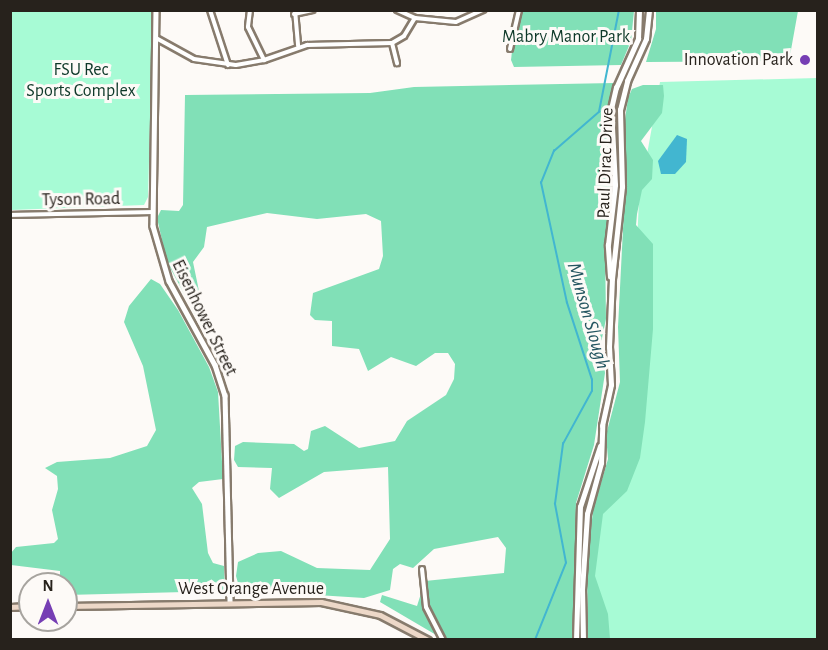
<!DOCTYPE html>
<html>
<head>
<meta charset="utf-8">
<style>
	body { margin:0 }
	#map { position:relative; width:828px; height:650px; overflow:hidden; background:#fdfaf7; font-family:"Alegreya Sans",sans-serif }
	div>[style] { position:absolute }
	.green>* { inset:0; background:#a7fbd5 }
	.forest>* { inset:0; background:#81e0b7 }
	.water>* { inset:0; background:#42b6d0 }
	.stream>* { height:1.5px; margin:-0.75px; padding:0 0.75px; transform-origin:0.75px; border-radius:0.75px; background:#42b6d0 }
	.roads { filter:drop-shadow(2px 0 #877b6d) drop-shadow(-2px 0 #877b6d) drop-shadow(0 2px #877b6d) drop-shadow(0 -2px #877b6d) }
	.minor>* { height:4px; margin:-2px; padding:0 2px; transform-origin:2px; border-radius:2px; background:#fff }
	.tertiary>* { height:4.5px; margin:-2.25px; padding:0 2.25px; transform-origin:2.25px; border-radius:2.25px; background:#fff }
	.secondary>* { height:5px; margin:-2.5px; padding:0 2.5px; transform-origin:2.5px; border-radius:2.5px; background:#edd8c8 }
	.dots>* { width:16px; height:16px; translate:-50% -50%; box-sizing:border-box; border:3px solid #fdfaf7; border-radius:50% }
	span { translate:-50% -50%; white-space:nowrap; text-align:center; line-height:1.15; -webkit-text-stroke:6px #fdfaf7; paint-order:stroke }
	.park-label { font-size:18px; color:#0d3828 }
	.poi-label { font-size:18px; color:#27221c }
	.right { translate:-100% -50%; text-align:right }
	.street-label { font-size:18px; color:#27221c }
	.water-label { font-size:20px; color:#245560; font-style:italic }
	.frame { position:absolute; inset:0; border:12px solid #27221c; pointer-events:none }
	.north { position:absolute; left:18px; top:572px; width:60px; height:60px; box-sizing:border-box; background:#fdfaf7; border:2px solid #a7a49f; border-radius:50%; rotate:0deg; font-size:16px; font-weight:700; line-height:24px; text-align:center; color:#27221c }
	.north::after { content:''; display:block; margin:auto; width:21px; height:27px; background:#763eb4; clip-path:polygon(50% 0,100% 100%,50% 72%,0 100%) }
</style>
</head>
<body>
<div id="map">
	<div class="green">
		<div style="clip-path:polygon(10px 11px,153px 11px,148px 197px,144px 205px,11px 210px)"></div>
		<div style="clip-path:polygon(817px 78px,817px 639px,598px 640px,591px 586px,600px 511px,629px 424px,639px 199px,660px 82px)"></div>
	</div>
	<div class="forest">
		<div style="clip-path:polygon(522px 11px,634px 11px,631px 41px,621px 65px,514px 67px,511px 60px,513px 43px)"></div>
		<div style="clip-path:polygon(656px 11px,798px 11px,789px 61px,646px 62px,656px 29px)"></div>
		<div style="clip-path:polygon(614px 83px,608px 122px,611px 192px,605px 246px,606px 319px,601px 343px,605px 373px,594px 445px,576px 503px,573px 639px,443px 639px,380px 602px,382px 595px,417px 606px,425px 581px,504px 573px,506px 548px,498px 537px,434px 549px,413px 568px,400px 564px,393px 569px,390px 590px,364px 598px,240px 590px,236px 576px,238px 562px,258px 553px,281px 551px,317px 568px,370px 570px,390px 539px,388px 467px,324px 472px,279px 498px,270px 489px,272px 468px,238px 467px,234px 460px,235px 446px,243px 442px,294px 444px,304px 451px,308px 449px,311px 431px,325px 426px,359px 448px,395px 441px,407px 421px,446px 395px,454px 379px,455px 364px,448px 353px,435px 353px,416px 366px,391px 357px,368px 371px,359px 349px,332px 346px,332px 321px,315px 320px,310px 315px,313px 293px,379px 269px,383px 256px,381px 221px,366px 214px,317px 219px,267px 213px,207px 227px,204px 247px,193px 262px,206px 325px,203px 329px,167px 262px,157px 218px,161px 210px,179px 211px,183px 205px,185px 95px,370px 93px,414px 87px)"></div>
		<div style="clip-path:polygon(643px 85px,663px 85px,664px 96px,662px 113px,641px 141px,653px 160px,652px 179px,642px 190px,637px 214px,636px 225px,653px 244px,653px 329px,645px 422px,640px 458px,627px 491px,603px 514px,595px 576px,608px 614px,610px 639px,588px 639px,587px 567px,593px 510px,608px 459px,606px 435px,620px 382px,618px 327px,626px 170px,624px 127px,628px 98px,632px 89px)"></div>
		<div style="clip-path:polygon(151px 279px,160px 284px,178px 310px,209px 367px,218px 392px,223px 479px,199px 482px,192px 488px,202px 504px,208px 553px,213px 563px,224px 566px,225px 591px,66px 595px,66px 584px,60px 584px,60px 571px,11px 565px,11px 553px,16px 547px,54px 543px,58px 539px,52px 510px,58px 489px,57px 476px,45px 468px,57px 462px,110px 458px,147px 446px,156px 430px,143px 366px,124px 322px,129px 306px)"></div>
	</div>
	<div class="water">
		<div style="clip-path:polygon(677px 135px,687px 139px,686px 162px,675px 174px,661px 174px,658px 161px)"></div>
	</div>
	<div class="stream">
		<div style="left:535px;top:640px;width:83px;rotate:-68.1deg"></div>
		<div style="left:566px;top:563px;width:60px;rotate:-100.6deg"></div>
		<div style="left:555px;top:504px;width:61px;rotate:-82.4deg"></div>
		<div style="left:563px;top:444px;width:60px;rotate:-61.3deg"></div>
		<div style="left:592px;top:391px;width:11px;rotate:-90deg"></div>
		<div style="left:592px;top:380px;width:81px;rotate:-108deg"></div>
		<div style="left:567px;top:303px;width:123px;rotate:-102.2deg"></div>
		<div style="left:541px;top:183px;width:35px;rotate:-68deg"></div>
		<div style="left:554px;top:151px;width:60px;rotate:-40.9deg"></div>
		<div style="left:599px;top:112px;width:104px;rotate:-78.9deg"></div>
	</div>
	<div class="roads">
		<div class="minor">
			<div style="left:210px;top:10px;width:58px;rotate:71.9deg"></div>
			<div style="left:250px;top:10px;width:17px;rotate:97deg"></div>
			<div style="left:248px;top:27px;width:37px;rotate:64deg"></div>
			<div style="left:295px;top:10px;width:36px;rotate:85deg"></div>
			<div style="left:397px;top:10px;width:20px;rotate:24deg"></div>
			<div style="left:415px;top:18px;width:41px;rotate:5.6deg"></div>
			<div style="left:456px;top:22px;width:30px;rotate:-24deg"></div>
			<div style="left:294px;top:14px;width:19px;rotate:-12deg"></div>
			<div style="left:156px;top:38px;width:43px;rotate:28.9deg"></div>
			<div style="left:194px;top:59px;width:42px;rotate:8.1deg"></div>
			<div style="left:236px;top:65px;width:28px;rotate:-10deg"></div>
			<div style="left:264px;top:60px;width:46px;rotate:-19.2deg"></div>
			<div style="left:307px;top:45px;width:85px;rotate:-1.3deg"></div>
			<div style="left:392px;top:43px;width:14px;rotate:-30deg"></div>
			<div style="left:404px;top:36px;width:21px;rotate:-59deg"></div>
			<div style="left:392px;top:43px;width:21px;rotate:76deg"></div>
			<div style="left:510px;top:49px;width:40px;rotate:-77deg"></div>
			<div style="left:10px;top:215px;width:142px;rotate:-1.2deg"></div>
			<div style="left:422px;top:569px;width:38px;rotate:84deg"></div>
			<div style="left:426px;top:607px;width:37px;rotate:63deg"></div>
		</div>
		<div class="tertiary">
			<div style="left:156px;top:10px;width:216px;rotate:90.8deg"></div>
			<div style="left:153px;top:226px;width:57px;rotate:73.8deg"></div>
			<div style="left:169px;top:281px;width:96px;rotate:61.3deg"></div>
			<div style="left:215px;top:365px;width:32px;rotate:72deg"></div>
			<div style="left:225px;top:395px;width:208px;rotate:88.6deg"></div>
			<div style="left:610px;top:277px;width:32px;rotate:-94deg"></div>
			<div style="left:608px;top:245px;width:60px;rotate:-83.3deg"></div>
			<div style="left:615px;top:185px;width:76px;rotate:-93deg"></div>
			<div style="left:611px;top:109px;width:22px;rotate:-77deg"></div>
			<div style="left:616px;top:88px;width:54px;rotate:-65.8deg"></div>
			<div style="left:638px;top:39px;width:29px;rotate:-88deg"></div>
			<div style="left:576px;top:640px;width:133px;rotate:-88.3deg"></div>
			<div style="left:580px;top:507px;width:64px;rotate:-71.8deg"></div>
			<div style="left:583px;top:640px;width:50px;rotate:-91.1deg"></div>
			<div style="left:582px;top:590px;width:76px;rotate:-86.2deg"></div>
			<div style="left:587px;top:514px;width:53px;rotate:-74.6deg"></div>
			<div style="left:601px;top:463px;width:37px;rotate:-88deg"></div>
			<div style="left:602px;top:426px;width:42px;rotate:-77.6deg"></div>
			<div style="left:611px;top:385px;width:38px;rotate:-93deg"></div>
			<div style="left:609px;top:347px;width:68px;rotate:-87.5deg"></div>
			<div style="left:612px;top:279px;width:93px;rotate:-83.8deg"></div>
			<div style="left:622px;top:187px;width:77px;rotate:-91.5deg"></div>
			<div style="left:620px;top:110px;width:30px;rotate:-76deg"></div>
			<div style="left:627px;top:81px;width:46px;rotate:-65.7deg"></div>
			<div style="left:646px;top:39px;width:29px;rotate:-84deg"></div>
		</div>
		<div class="secondary">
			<div style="left:66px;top:606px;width:255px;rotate:-0.9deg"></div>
			<div style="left:321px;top:602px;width:60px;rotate:12.4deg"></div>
			<div style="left:380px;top:615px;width:54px;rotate:27.5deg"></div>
			<div style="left:10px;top:607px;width:20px;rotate:-3deg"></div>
		</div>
	</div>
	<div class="dots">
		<div style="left:805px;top:60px;background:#763eb4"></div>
	</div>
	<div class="park-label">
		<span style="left:566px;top:37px">Mabry Manor Park</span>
		<span style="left:81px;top:81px">FSU Rec<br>Sports Complex</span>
	</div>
	<div class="poi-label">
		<span class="right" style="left:793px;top:60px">Innovation Park</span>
	</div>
	<div class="street-label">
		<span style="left:606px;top:163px;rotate:-88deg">Paul Dirac Drive</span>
		<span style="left:81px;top:200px;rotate:-1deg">Tyson Road</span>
		<span style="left:204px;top:318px;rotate:64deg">Eisenhower Street</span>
		<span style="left:251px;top:589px">West Orange Avenue</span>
	</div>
	<div class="water-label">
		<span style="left:588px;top:316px;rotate:74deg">Munson Slough</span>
	</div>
	<div class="frame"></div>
	<div class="north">N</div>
</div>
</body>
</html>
